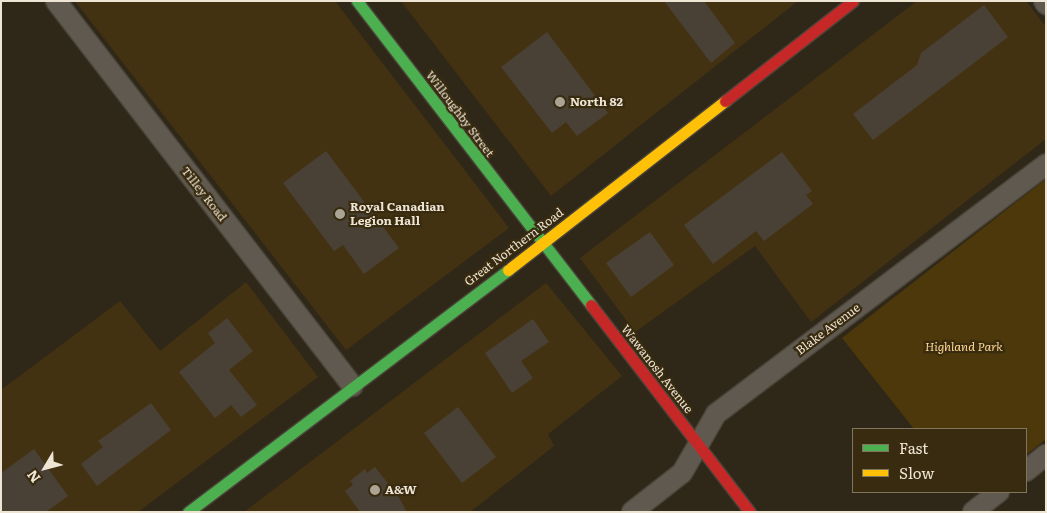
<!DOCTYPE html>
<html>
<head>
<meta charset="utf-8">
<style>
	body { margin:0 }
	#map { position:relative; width:1047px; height:513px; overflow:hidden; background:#2f2819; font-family:Literata,serif }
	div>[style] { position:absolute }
	.built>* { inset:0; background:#433211 }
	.green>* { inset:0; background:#4c380b }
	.building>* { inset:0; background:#4a4136 }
	.roads { filter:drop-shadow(1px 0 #4a4338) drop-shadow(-1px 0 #4a4338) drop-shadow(0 1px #4a4338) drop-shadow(0 -1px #4a4338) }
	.street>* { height:20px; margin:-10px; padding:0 10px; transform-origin:10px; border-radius:10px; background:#5f594f }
	.fast>* { height:11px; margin:-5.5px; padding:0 5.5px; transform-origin:5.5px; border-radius:5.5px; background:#4caf50 }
	.slow>* { height:11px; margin:-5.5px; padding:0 5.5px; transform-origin:5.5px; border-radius:5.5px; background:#ffc107 }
	.jam>* { height:11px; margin:-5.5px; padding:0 5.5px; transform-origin:5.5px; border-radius:5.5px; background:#c62828 }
	.dots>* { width:14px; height:14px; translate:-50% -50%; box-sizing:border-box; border:2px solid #392b0f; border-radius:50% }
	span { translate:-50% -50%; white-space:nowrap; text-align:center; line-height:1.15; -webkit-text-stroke:4.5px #392b0f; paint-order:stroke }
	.poi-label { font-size:12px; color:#eee5d5; font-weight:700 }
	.left { translate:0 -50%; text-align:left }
	.street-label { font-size:12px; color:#eee5d5 }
	.park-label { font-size:12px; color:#fdd690; font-style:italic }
	.frame { position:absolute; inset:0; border:2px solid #eee5d5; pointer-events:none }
	.legend { position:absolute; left:852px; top:428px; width:175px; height:65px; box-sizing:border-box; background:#392b0f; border:1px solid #81755e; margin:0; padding:6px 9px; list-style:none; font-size:15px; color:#eee5d5 }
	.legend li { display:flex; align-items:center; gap:10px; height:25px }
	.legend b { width:25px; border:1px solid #81755e }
	.north { position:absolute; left:20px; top:443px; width:50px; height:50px; -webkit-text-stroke:4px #392b0f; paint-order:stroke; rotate:233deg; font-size:14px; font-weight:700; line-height:20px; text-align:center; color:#eee5d5 }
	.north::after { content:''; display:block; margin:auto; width:18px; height:22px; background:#eee5d5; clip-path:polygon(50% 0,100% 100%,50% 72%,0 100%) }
</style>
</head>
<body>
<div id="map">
	<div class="built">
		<div style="clip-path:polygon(75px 1px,335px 1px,509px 228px,346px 350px)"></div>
		<div style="clip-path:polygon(401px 1px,798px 1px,551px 196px)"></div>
		<div style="clip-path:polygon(917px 1px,1026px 1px,1046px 27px,1046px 139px,811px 322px,755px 246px,635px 332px,580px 258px)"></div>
		<div style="clip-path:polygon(246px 282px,318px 377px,138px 512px,1px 512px,1px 390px,120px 301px,160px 351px)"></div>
		<div style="clip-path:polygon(546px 283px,622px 376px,548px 434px,554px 446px,470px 512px,244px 512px)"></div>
	</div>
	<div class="green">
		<div style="clip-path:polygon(1046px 179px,1046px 439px,1026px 455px,1026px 429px,914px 429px,842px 338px)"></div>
	</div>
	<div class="building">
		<div style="clip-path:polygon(664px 1px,704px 1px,735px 43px,711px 63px)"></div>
		<div style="clip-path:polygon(984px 5px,1008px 37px,873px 140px,853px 114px,917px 65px,921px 53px)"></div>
		<div style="clip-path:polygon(547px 32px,608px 113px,577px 136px,566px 122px,552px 133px,501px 67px)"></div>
		<div style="clip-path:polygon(326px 151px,399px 248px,364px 274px,343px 245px,334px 251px,283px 183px)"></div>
		<div style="clip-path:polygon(782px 152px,812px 191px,806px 195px,813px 204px,764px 241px,756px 231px,713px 264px,684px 225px)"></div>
		<div style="clip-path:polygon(650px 232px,674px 265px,631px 297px,606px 263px)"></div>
		<div style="clip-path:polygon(227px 318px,253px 351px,229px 370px,257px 405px,241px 417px,231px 405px,215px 418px,179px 372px,215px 343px,208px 333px)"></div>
		<div style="clip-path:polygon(533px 319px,549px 342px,521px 361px,533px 378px,512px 393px,485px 353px)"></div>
		<div style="clip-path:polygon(151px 403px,171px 430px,97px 486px,81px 464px,103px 447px,98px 441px)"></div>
		<div style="clip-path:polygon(458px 407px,496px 457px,462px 483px,424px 433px)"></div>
		<div style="clip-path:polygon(34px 449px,68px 496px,46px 512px,1px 512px,1px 473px)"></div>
		<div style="clip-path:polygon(375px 467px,398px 496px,407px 512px,360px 512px,345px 491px,353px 485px,350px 481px,365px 469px,367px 473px)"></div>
	</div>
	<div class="roads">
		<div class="street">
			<div style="left:56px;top:1px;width:486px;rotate:52.4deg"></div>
			<div style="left:1044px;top:1px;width:4px;rotate:56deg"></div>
			<div style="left:1026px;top:471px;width:26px;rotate:-39deg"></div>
			<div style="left:632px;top:512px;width:63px;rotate:-38deg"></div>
			<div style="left:682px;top:473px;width:68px;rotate:-60deg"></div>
			<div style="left:716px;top:414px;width:414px;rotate:-37.1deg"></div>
			<div style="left:973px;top:512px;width:33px;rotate:-38deg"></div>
		</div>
		<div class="fast">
			<div style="left:357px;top:1px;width:384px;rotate:52.4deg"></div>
			<div style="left:188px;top:512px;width:401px;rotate:-37.1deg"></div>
		</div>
		<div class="slow">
			<div style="left:508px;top:270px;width:275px;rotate:-37.9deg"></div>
		</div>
		<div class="jam">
			<div style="left:725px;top:101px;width:162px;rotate:-38deg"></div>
			<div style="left:591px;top:305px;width:261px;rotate:52.5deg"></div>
		</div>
	</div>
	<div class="dots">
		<div style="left:560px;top:102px;background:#aba393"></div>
		<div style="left:340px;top:214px;background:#aba393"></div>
		<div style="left:375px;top:490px;background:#aba393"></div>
	</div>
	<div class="poi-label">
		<span class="left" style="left:570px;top:102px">North 82</span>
		<span class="left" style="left:350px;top:214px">Royal Canadian<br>Legion Hall</span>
		<span class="left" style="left:385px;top:490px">A&amp;W</span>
	</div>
	<div class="street-label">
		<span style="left:460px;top:114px;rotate:53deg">Willoughby Street</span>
		<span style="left:204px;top:194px;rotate:52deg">Tilley Road</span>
		<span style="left:514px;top:247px;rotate:-37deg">Great Northern Road</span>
		<span style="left:828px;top:329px;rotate:-37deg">Blake Avenue</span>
		<span style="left:657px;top:369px;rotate:52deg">Wawanosh Avenue</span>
	</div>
	<div class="park-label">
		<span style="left:964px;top:347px">Highland Park</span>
	</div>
	<div class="frame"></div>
	<ul class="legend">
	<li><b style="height:6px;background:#4caf50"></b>Fast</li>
	<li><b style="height:6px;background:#ffc107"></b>Slow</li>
	</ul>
	<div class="north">N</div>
</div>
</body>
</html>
